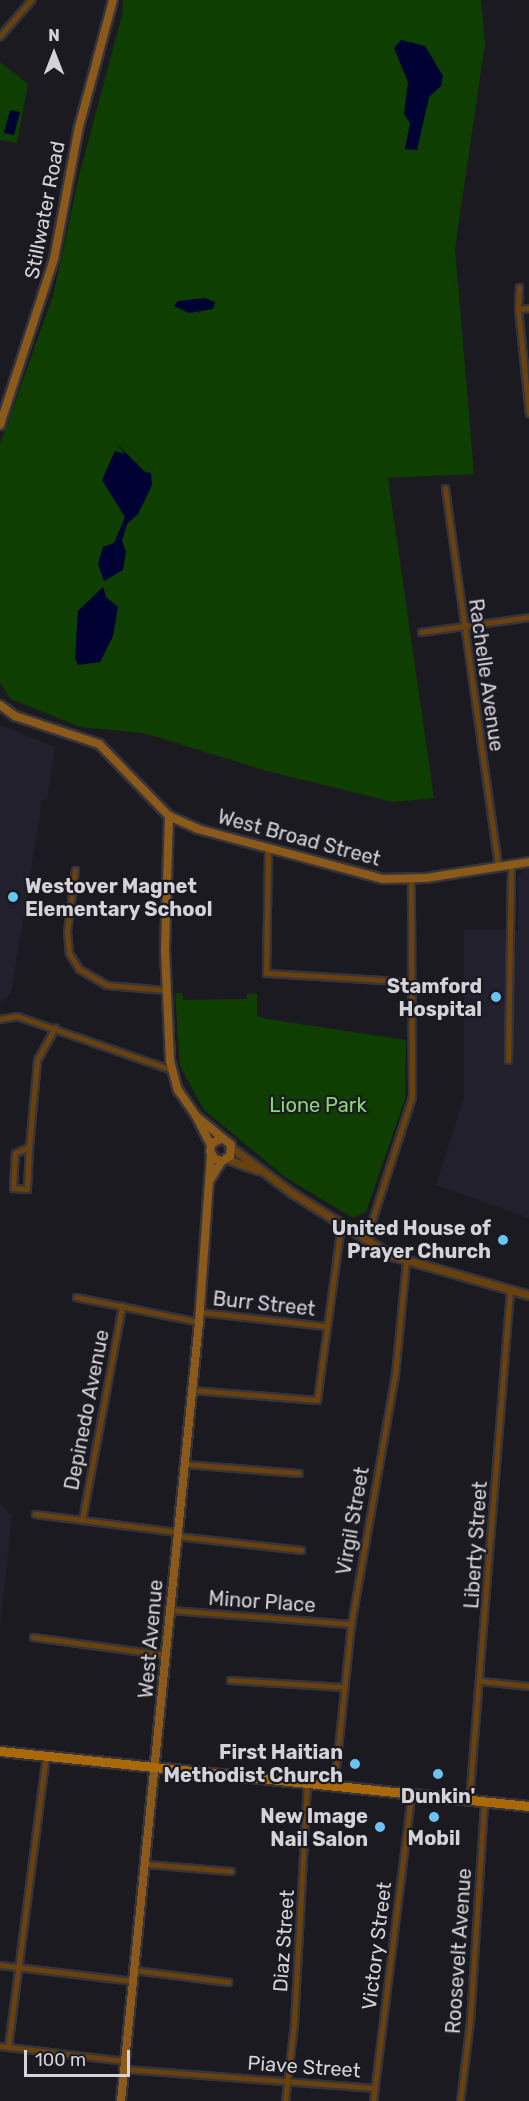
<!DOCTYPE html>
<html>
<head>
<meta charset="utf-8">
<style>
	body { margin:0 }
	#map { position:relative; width:529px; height:2101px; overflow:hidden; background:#1c1a21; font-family:Rubik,sans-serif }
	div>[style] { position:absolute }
	.built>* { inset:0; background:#23202d }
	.green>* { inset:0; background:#0e3e00 }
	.water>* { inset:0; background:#000234 }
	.roads { filter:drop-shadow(2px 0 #36343b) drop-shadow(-2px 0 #36343b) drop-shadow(0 2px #36343b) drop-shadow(0 -2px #36343b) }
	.minor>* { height:5px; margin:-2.5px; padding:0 2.5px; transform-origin:2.5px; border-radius:2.5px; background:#68410e }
	.tertiary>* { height:7px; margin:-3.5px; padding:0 3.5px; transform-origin:3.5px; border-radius:3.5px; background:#68410e }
	.secondary>* { height:8px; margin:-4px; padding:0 4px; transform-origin:4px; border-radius:4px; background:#8b591a }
	.primary>* { height:9px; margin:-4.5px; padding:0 4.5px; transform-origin:4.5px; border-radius:4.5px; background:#aa6909 }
	.dots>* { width:16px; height:16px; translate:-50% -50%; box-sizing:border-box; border:3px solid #1c1a21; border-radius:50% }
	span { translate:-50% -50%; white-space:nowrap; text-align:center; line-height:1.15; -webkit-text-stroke:4.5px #1c1a21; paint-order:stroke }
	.street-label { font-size:20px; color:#d4d3d9 }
	.poi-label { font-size:20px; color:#d4d3d9; font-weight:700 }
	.left { translate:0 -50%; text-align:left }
	.right { translate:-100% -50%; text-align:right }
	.park-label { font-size:20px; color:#87d775 }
	.north { position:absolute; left:24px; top:24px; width:60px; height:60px; -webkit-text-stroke:4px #1c1a21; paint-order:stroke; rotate:0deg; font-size:16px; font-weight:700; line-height:24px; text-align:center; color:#d4d3d9 }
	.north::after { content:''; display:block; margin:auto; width:21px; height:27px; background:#d4d3d9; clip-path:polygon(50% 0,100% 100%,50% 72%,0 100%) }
	.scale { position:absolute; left:24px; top:2050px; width:106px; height:27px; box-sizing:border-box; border:3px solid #d4d3d9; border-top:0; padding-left:8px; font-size:18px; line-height:21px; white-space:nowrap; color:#d4d3d9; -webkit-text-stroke:4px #1c1a21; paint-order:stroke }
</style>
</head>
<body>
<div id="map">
	<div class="built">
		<div style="clip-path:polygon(0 725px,55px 747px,47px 801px,42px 800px,11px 994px,0 1002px)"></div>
		<div style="clip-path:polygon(529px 869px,529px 1218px,436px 1185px,464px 1097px,464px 930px,518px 930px,518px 878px,523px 870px)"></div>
		<div style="clip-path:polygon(0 1504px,12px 1516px,0 1627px)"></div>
	</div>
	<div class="green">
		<div style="clip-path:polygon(123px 0,481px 0,485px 44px,455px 248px,474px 474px,388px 478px,434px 798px,393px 802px,267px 771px,143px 733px,80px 727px,11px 699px,0 683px,0 444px,53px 296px,79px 176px,122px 15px)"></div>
		<div style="clip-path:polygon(0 62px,28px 84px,17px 143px,0 140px)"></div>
		<div style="clip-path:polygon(175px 993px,182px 993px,183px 1000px,247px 999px,247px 994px,257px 994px,257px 1016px,267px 1019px,406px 1040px,405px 1099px,366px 1212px,353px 1218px,285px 1177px,204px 1110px,180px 1066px)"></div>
	</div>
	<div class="water">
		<div style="clip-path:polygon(401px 40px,425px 46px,443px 76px,441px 86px,429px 97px,417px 150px,405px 149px,410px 123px,404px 114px,408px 82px,394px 48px)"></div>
		<div style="clip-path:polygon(10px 110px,20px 112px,14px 135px,4px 133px)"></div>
		<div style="clip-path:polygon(205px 298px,215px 302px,213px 309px,189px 313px,174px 306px,178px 301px)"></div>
		<div style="clip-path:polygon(118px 445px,145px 472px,151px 473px,152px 485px,138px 514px,127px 524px,122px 541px,126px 552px,123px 570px,104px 581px,98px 564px,103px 547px,114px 543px,125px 517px,102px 480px,115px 451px,125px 454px)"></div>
		<div style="clip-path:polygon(103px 587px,106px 597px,118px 607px,113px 636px,100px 662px,78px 665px,75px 658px,78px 611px)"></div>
	</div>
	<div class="roads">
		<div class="minor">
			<div style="left:0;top:36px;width:48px;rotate:-49.3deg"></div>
			<div style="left:519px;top:287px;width:22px;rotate:93deg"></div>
			<div style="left:518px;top:309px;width:11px;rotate:-5deg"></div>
			<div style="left:518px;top:309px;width:105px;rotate:84deg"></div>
			<div style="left:445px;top:488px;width:382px;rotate:82deg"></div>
			<div style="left:421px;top:632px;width:109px;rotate:-7.9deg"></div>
			<div style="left:268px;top:849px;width:124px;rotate:90.9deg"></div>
			<div style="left:266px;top:973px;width:146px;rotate:3.5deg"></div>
			<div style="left:75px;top:870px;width:62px;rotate:97.5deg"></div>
			<div style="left:67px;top:931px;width:22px;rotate:85deg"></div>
			<div style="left:69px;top:953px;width:19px;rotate:58deg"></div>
			<div style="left:79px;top:969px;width:32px;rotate:30deg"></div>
			<div style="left:107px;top:985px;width:58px;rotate:4.9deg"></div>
			<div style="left:0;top:1019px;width:17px;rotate:-10deg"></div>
			<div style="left:17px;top:1016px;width:164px;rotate:19.2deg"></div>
			<div style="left:508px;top:1060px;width:196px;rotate:-89.1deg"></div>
			<div style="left:29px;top:1147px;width:42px;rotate:92.7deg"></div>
			<div style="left:27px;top:1189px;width:14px;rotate:-176deg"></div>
			<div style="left:13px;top:1188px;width:35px;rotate:-87deg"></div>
			<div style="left:15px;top:1153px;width:15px;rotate:-23deg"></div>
			<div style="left:29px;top:1147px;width:87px;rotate:-84.7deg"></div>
			<div style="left:37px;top:1060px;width:37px;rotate:-61deg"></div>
			<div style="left:366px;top:1239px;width:149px;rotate:-72.1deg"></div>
			<div style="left:412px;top:1097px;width:218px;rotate:-90.3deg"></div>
			<div style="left:76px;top:1297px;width:126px;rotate:11.5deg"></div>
			<div style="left:200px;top:1312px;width:126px;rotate:6.4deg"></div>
			<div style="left:192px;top:1390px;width:125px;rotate:4.6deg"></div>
			<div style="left:317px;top:1400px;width:178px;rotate:-82.2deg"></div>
			<div style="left:184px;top:1464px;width:115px;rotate:4.5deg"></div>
			<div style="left:35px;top:1514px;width:143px;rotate:7.2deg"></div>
			<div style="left:82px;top:1520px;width:218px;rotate:-79.4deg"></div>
			<div style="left:177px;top:1536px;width:125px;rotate:6.4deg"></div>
			<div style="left:170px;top:1610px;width:182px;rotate:4.4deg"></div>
			<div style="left:33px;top:1637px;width:134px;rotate:7.7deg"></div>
			<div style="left:230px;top:1680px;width:114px;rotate:3.5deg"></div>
			<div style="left:481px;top:1681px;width:48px;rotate:5.9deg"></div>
			<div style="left:334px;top:1786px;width:163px;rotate:-84deg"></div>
			<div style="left:351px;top:1624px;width:254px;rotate:-80deg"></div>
			<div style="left:395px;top:1374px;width:113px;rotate:-84.4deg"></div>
			<div style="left:469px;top:1801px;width:513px;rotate:-85.41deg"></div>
			<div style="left:145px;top:1864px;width:86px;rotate:4.7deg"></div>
			<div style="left:0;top:1965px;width:134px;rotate:6.9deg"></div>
			<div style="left:134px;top:1970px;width:95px;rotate:7.3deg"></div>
			<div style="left:0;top:2046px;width:126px;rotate:6.8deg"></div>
			<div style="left:8px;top:2047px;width:293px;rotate:-82.6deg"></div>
			<div style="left:124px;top:2069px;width:252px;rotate:4.3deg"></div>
			<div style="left:285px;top:2101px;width:79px;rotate:-83.4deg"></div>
			<div style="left:294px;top:2023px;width:240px;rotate:-86.9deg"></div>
			<div style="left:373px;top:2101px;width:308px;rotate:-82.9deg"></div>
			<div style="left:460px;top:2101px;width:81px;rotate:-82.9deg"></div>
			<div style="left:470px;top:2021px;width:219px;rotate:-86.3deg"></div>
		</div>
		<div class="tertiary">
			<div style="left:232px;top:1148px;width:75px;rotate:36.9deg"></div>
			<div style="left:292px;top:1193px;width:119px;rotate:32deg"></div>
			<div style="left:393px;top:1256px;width:141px;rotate:16deg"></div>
			<div style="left:227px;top:1159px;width:33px;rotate:20deg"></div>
		</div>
		<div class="secondary">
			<div style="left:0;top:425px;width:175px;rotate:-72deg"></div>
			<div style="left:54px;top:259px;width:134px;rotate:-79.3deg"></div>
			<div style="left:79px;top:127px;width:131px;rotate:-75deg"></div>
			<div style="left:0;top:705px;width:19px;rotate:36deg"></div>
			<div style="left:15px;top:716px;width:89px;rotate:18.4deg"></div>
			<div style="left:99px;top:744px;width:100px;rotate:45.8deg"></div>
			<div style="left:169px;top:816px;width:32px;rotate:24deg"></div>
			<div style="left:198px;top:829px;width:192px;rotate:15.1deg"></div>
			<div style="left:383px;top:879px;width:43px;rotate:-1.3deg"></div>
			<div style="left:426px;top:878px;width:104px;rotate:-8.8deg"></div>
			<div style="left:169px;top:816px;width:134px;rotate:91.7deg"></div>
			<div style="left:165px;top:950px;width:111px;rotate:87.4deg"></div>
			<div style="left:170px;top:1061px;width:30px;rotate:75deg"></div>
			<div style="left:178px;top:1090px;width:32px;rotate:55deg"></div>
			<div style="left:196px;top:1116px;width:45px;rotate:39.6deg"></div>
			<div style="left:231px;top:1145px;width:11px;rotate:95deg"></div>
			<div style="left:230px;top:1156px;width:9px;rotate:148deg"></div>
			<div style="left:222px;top:1161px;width:7px;rotate:-164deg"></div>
			<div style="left:215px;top:1159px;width:9px;rotate:-122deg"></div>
			<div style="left:210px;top:1151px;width:8px;rotate:-76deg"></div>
			<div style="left:212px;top:1143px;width:10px;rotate:-24deg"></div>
			<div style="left:196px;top:1116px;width:33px;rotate:63deg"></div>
			<div style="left:210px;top:1180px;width:22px;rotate:-58deg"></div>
			<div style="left:121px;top:2101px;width:783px;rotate:-84.28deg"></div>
			<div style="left:199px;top:1322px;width:168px;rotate:-85.9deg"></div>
		</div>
		<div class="primary">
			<div style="left:0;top:1751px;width:532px;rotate:5.94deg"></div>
		</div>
	</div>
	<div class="dots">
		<div style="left:13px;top:897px;background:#6bc3f2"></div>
		<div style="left:496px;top:997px;background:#6bc3f2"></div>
		<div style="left:503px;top:1240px;background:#6bc3f2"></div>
		<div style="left:355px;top:1764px;background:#6bc3f2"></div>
		<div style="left:438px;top:1774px;background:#6bc3f2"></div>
		<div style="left:434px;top:1817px;background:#6bc3f2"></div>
		<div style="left:380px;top:1827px;background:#6bc3f2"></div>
	</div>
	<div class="street-label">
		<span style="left:45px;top:210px;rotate:-79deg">Stillwater Road</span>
		<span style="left:486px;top:675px;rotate:82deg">Rachelle Avenue</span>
		<span style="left:299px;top:838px;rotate:15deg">West Broad Street</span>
		<span style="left:264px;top:1304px;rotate:6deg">Burr Street</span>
		<span style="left:87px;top:1410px;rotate:-79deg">Depinedo Avenue</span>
		<span style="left:353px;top:1521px;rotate:-80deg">Virgil Street</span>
		<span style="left:476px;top:1545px;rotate:-86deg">Liberty Street</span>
		<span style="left:262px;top:1602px;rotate:4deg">Minor Place</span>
		<span style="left:151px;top:1639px;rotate:-85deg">West Avenue</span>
		<span style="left:284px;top:1941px;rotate:-86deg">Diaz Street</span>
		<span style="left:377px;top:1946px;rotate:-83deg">Victory Street</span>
		<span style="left:459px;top:1951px;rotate:-86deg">Roosevelt Avenue</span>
		<span style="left:304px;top:2067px;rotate:4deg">Piave Street</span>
	</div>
	<div class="poi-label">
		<span class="left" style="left:25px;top:898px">Westover Magnet<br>Elementary School</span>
		<span class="right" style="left:482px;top:998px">Stamford<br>Hospital</span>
		<span class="right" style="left:491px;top:1240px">United House of<br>Prayer Church</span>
		<span class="right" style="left:343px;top:1764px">First Haitian<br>Methodist Church</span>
		<span style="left:438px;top:1796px">Dunkin'</span>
		<span class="right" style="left:368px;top:1828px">New Image<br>Nail Salon</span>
		<span style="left:434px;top:1838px">Mobil</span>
	</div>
	<div class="park-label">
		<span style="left:318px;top:1105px">Lione Park</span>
	</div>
	<div class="north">N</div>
	<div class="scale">100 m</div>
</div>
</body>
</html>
